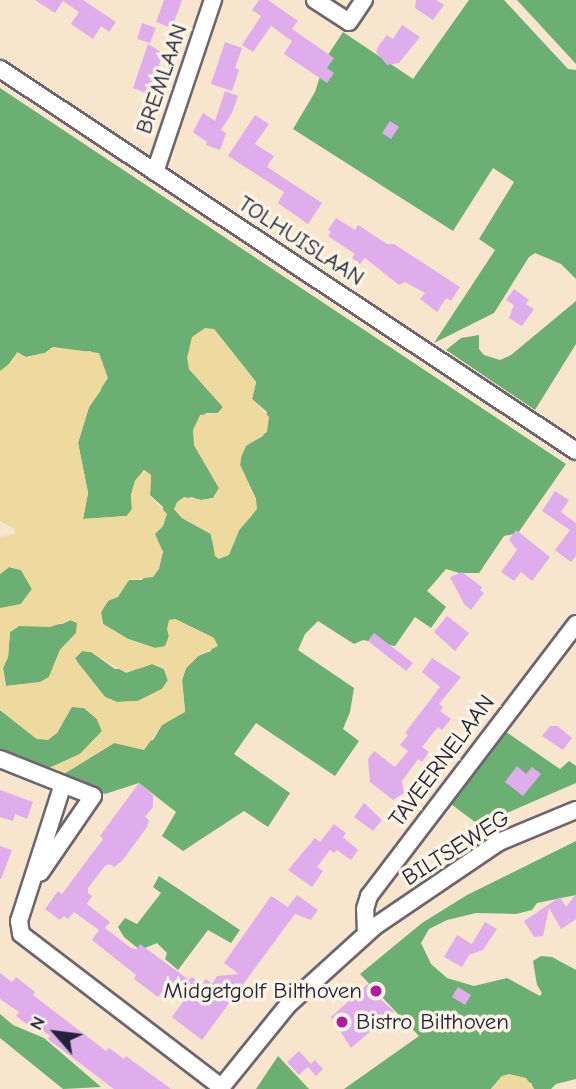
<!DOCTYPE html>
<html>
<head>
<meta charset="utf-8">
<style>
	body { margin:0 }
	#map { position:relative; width:576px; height:1089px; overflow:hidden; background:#f8e5ce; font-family:"Comic Neue",sans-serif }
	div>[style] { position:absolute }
	.forest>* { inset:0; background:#6caf72 }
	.sand>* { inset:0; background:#eeda9e }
	.building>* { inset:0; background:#dfadeb }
	.roads { filter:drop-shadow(2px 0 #6d666e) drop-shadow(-2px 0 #6d666e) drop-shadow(0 2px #6d666e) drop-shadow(0 -2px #6d666e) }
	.minor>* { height:16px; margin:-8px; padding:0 8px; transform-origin:8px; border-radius:8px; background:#fff }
	.dots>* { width:19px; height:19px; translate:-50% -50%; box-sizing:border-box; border:4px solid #fcf5e5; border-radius:50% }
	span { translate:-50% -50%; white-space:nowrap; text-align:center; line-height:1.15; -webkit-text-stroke:7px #fcf5e5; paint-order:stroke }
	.street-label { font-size:23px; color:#22223b }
	.poi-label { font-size:23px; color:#22223b }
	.right { translate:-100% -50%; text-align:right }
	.left { translate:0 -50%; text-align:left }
	.north { position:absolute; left:21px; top:998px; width:70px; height:70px; -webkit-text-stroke:5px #fcf5e5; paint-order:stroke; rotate:298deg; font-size:19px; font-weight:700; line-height:28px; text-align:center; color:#22223b }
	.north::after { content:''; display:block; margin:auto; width:24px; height:32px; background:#22223b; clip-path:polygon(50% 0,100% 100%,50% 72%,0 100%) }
</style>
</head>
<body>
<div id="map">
	<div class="forest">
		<div style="clip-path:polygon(469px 0,504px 0,568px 69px,576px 70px,576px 279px,561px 264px,535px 253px,529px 257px,494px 313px,434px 343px,495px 250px,479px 239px,514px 182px,493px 168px,453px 231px,293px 129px,315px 92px,326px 58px,343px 32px,413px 79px)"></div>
		<div style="clip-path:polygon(517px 0,576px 0,576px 64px)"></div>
		<div style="clip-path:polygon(evenodd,0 88px,566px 464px,518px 533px,504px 536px,479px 573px,459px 573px,446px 569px,427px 591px,446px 607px,431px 628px,415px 617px,395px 646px,363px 640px,354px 644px,318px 621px,305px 634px,298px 650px,354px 688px,350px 712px,343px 729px,359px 741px,335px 776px,256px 723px,234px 754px,290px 793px,268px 827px,244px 811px,183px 851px,162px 836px,176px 812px,139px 783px,105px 794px,62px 775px,114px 743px,153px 740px,162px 725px,185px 711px,182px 680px,186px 668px,198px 656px,211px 651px,214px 638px,175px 619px,165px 647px,155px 648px,128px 639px,103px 624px,101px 612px,108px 601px,129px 580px,142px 580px,163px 552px,154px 534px,163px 526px,163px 507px,150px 495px,151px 475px,144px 470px,135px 481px,131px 495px,132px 509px,127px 516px,83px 519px,88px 493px,78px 443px,89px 407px,101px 390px,91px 351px,79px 353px,53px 347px,45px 353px,26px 357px,17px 353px,6px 368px,0 371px,0 88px,214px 329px,256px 382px,252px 399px,267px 412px,263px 436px,245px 446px,241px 457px,240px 465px,256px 499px,253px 514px,239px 530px,233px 545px,212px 541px,211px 534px,182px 518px,174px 509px,191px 497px,201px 500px,213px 498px,219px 488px,194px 445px,206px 413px,218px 413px,223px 407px,189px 369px,214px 329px)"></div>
		<div style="clip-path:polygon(576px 301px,576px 344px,535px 410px,446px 350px,461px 338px,479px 335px,479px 349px,484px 355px,500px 360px,511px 355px)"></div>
		<div style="clip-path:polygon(9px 567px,21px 570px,32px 589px,21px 604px,7px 609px,0 608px,0 574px)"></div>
		<div style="clip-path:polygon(71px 620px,78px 623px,76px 633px,60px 650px,49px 677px,41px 682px,6px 686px,3px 668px,8px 657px,10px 632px,19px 626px,62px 624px)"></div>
		<div style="clip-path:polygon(82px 651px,91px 652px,115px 669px,141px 668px,152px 664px,164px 669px,168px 680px,162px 689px,138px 701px,117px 702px,105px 697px,78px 663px,75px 658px)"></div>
		<div style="clip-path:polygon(71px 706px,84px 708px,97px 719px,102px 731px,80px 754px,47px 769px,0 751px,0 710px,37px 739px,57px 733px)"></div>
		<div style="clip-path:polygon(506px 732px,560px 769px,569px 761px,576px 766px,576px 783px,479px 825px,451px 804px)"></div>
		<div style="clip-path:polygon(576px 841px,576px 895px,537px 903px,532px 910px,516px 914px,476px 913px,447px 920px,429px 929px,421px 943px,431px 964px,447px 978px,474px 986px,507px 978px,540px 996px,542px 993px,537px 985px,533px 961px,541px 956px,552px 957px,576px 970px,576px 1079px,556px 1084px,551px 1089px,534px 1089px,531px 1083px,502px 1076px,491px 1089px,344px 1089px,419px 1036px,360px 974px,422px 923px,467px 895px)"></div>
		<div style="clip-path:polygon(159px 876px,240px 930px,231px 943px,208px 930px,178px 970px,165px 959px,167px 953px,157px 943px,140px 950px,124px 937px,118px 927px,125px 918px,137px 924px,161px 893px,153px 887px)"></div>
		<div style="clip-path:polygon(0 1014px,13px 1025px,44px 1038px,101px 1087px,63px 1089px,0 1038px)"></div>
		<div style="clip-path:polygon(278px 1056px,309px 1089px,256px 1089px)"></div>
	</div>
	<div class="sand">
		<div style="clip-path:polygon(205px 328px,214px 329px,256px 382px,252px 399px,269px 417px,267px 432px,246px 446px,241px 457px,240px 465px,256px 499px,257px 509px,239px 530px,229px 555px,219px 559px,215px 556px,211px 534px,182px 518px,174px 509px,177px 502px,184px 497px,201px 500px,213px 498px,219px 488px,194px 445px,193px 430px,200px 415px,218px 413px,223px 407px,189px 369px,187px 358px,192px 337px)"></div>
		<div style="clip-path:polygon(evenodd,53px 347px,99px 353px,108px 378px,89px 407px,78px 443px,88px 493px,83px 519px,127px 516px,132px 509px,131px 495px,135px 481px,144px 470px,151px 475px,150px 496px,167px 514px,163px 526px,155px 534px,163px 552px,159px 569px,153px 577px,129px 580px,118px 597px,108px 601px,101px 612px,103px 624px,128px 639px,155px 648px,165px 646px,169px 637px,167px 629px,169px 620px,175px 619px,214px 638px,218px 646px,198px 656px,186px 668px,182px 680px,185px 712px,162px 725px,144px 750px,114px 743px,62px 775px,47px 769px,80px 754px,94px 741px,102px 731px,97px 719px,84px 708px,72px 707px,57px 733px,48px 740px,37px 739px,0 710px,0 608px,21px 604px,32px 589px,21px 570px,9px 567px,0 574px,0 537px,14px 534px,15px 529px,0 521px,0 371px,13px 361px,17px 352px,26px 357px,45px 353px,53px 347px,70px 620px,77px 623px,76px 633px,60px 650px,49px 677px,40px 682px,6px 686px,3px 668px,8px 657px,10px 632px,19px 626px,50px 627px,70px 620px,53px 347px,82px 651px,91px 652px,126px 673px,152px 664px,164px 669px,168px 681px,162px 689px,138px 701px,117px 702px,105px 697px,78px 663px,75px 658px,82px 651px)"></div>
		<div style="clip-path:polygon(509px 1074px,526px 1078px,534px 1089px,491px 1089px,502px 1076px)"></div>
	</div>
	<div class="building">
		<div style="clip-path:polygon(35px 0,83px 0,116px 22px,109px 32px,101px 26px,93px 39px,71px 24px,79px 12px,63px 1px,55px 13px)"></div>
		<div style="clip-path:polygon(164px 0,182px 0,172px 28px,156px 22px)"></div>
		<div style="clip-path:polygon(259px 0,268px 0,298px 21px,292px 29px,334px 58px,327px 68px,334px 73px,327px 83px,284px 54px,292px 41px,271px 26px,253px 52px,242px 45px,261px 16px,252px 10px)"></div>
		<div style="clip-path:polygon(416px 0,436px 0,444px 5px,433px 20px,415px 8px)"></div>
		<div style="clip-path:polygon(142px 23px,156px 28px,150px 43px,137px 39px)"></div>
		<div style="clip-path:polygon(402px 25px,420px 37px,399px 63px,387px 65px,376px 52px,379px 45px,387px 35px,393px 39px)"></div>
		<div style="clip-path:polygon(225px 42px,242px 48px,235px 68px,239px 70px,232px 91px,211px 84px)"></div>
		<div style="clip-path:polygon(148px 44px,163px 53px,149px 94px,133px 88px)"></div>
		<div style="clip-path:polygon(225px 91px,238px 96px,232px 113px,221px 130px,226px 133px,220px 150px,206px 145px,207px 142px,193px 132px,203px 113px,215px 121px)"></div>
		<div style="clip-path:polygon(255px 115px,269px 124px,255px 144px,274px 156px,267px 167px,322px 203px,308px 224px,278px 203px,284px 192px,228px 156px)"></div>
		<div style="clip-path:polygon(390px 121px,399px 127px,391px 139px,382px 133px)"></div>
		<div style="clip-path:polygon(336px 218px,355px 230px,358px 225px,387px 244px,394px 244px,460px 287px,451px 301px,446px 298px,437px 312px,420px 299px,425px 293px,405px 282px,399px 285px,365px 258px,360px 264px,352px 258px,355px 254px,328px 236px,331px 232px,328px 230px)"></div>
		<div style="clip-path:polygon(514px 289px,529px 300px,526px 304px,534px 309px,522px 326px,509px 318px,514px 305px,506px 300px)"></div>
		<div style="clip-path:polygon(555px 491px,569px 500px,561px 512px,576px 523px,576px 556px,571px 562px,555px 550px,570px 530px,542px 511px)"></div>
		<div style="clip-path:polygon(516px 530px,550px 557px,532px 581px,521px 572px,514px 581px,501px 572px,517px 550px,509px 540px)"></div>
		<div style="clip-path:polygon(462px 572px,482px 587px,480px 590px,484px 593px,471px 610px,464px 604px,450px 577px)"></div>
		<div style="clip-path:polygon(447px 616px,469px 633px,455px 651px,434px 632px)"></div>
		<div style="clip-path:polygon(374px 633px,413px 663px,406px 671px,368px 641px)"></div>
		<div style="clip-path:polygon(432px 658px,461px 677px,439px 704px,443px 707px,440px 711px,451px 719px,442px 730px,438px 727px,422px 747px,429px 752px,422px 762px,418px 759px,402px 781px,404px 793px,393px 800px,370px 782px,368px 759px,374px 751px,395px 767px,408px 751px,400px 745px,408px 735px,405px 733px,440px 687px,422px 672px)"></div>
		<div style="clip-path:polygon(550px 726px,557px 726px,572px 738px,563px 750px,542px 736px)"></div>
		<div style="clip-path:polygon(517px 766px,526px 774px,532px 767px,541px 774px,523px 796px,505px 782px)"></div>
		<div style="clip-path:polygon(139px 783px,153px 795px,153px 807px,145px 817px,149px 820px,147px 827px,122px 861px,114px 867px,109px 864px,105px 866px,88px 888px,88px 893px,92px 896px,87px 904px,110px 922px,105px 928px,131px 948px,137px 949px,140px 944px,189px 980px,192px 977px,202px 985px,206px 979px,212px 984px,217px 976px,239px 974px,224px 963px,271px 896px,288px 907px,297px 895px,318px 910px,311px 920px,295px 914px,202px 1040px,172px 1017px,185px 999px,167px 986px,158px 997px,134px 979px,136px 975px,92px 940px,99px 930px,74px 912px,68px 919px,64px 916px,60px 920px,45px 909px,58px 891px,62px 894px,103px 839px,100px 836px)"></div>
		<div style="clip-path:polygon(0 790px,33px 802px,27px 819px,15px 814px,13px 821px,0 817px)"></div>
		<div style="clip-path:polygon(364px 803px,382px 820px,373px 831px,354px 817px)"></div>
		<div style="clip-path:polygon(334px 824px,346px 833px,343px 837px,358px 850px,351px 860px,337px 850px,334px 853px,330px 850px,317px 867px,323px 871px,312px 887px,288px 870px,315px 838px,320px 842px)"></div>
		<div style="clip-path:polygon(0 846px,12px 850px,1px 879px,0 879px)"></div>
		<div style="clip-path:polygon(576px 894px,576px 919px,561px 929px,549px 908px,543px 936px,534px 937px,524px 921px,560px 897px,566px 907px)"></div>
		<div style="clip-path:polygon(485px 922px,497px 929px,483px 950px,469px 955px,462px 967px,444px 957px,457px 935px,472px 944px)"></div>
		<div style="clip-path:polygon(0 973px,12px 982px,16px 977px,35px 992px,33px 995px,106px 1051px,109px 1048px,124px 1059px,126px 1056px,171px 1089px,114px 1089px,48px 1039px,50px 1036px,31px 1021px,28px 1025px,16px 1016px,19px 1012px,0 999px)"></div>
		<div style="clip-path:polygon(369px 983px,382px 995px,379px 998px,394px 1011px,351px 1048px,331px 1017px)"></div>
		<div style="clip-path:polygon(458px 987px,471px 995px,465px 1005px,452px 997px)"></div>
		<div style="clip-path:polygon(299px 1051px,311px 1064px,315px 1060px,323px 1069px,316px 1076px,308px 1067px,299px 1075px,287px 1062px)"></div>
	</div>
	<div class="roads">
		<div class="minor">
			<div style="left:315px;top:0;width:40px;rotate:32.9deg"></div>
			<div style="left:349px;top:22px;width:27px;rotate:-56deg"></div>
			<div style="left:0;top:69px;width:691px;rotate:33.55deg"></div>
			<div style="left:155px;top:172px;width:182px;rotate:-71.4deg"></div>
			<div style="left:0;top:759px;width:100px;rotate:21.7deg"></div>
			<div style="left:93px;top:796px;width:93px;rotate:124.5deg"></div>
			<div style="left:63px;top:784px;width:144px;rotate:107.8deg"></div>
			<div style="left:19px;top:921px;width:13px;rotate:81deg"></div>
			<div style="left:21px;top:934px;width:252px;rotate:37.4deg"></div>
			<div style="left:366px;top:933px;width:24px;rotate:-92deg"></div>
			<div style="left:365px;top:909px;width:14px;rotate:-73deg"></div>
			<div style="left:369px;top:896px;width:342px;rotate:-52.7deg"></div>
			<div style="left:220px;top:1089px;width:108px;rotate:-51deg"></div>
			<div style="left:288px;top:1005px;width:116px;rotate:-42.2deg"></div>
			<div style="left:374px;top:927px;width:151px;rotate:-34.2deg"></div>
			<div style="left:499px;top:842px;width:83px;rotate:-22.6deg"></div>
		</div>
	</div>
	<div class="dots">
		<div style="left:376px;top:991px;background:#b5179e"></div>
		<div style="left:342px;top:1022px;background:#b5179e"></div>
	</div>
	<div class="street-label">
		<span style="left:162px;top:79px;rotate:-71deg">BREMLAAN</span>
		<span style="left:301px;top:241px;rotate:33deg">TOLHUISLAAN</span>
		<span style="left:442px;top:761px;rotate:-53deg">TAVEERNELAAN</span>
		<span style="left:456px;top:848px;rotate:-32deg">BILTSEWEG</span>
	</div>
	<div class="poi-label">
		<span class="right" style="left:362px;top:991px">Midgetgolf Bilthoven</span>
		<span class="left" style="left:356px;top:1022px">Bistro Bilthoven</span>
	</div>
	<div class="north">N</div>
</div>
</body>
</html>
